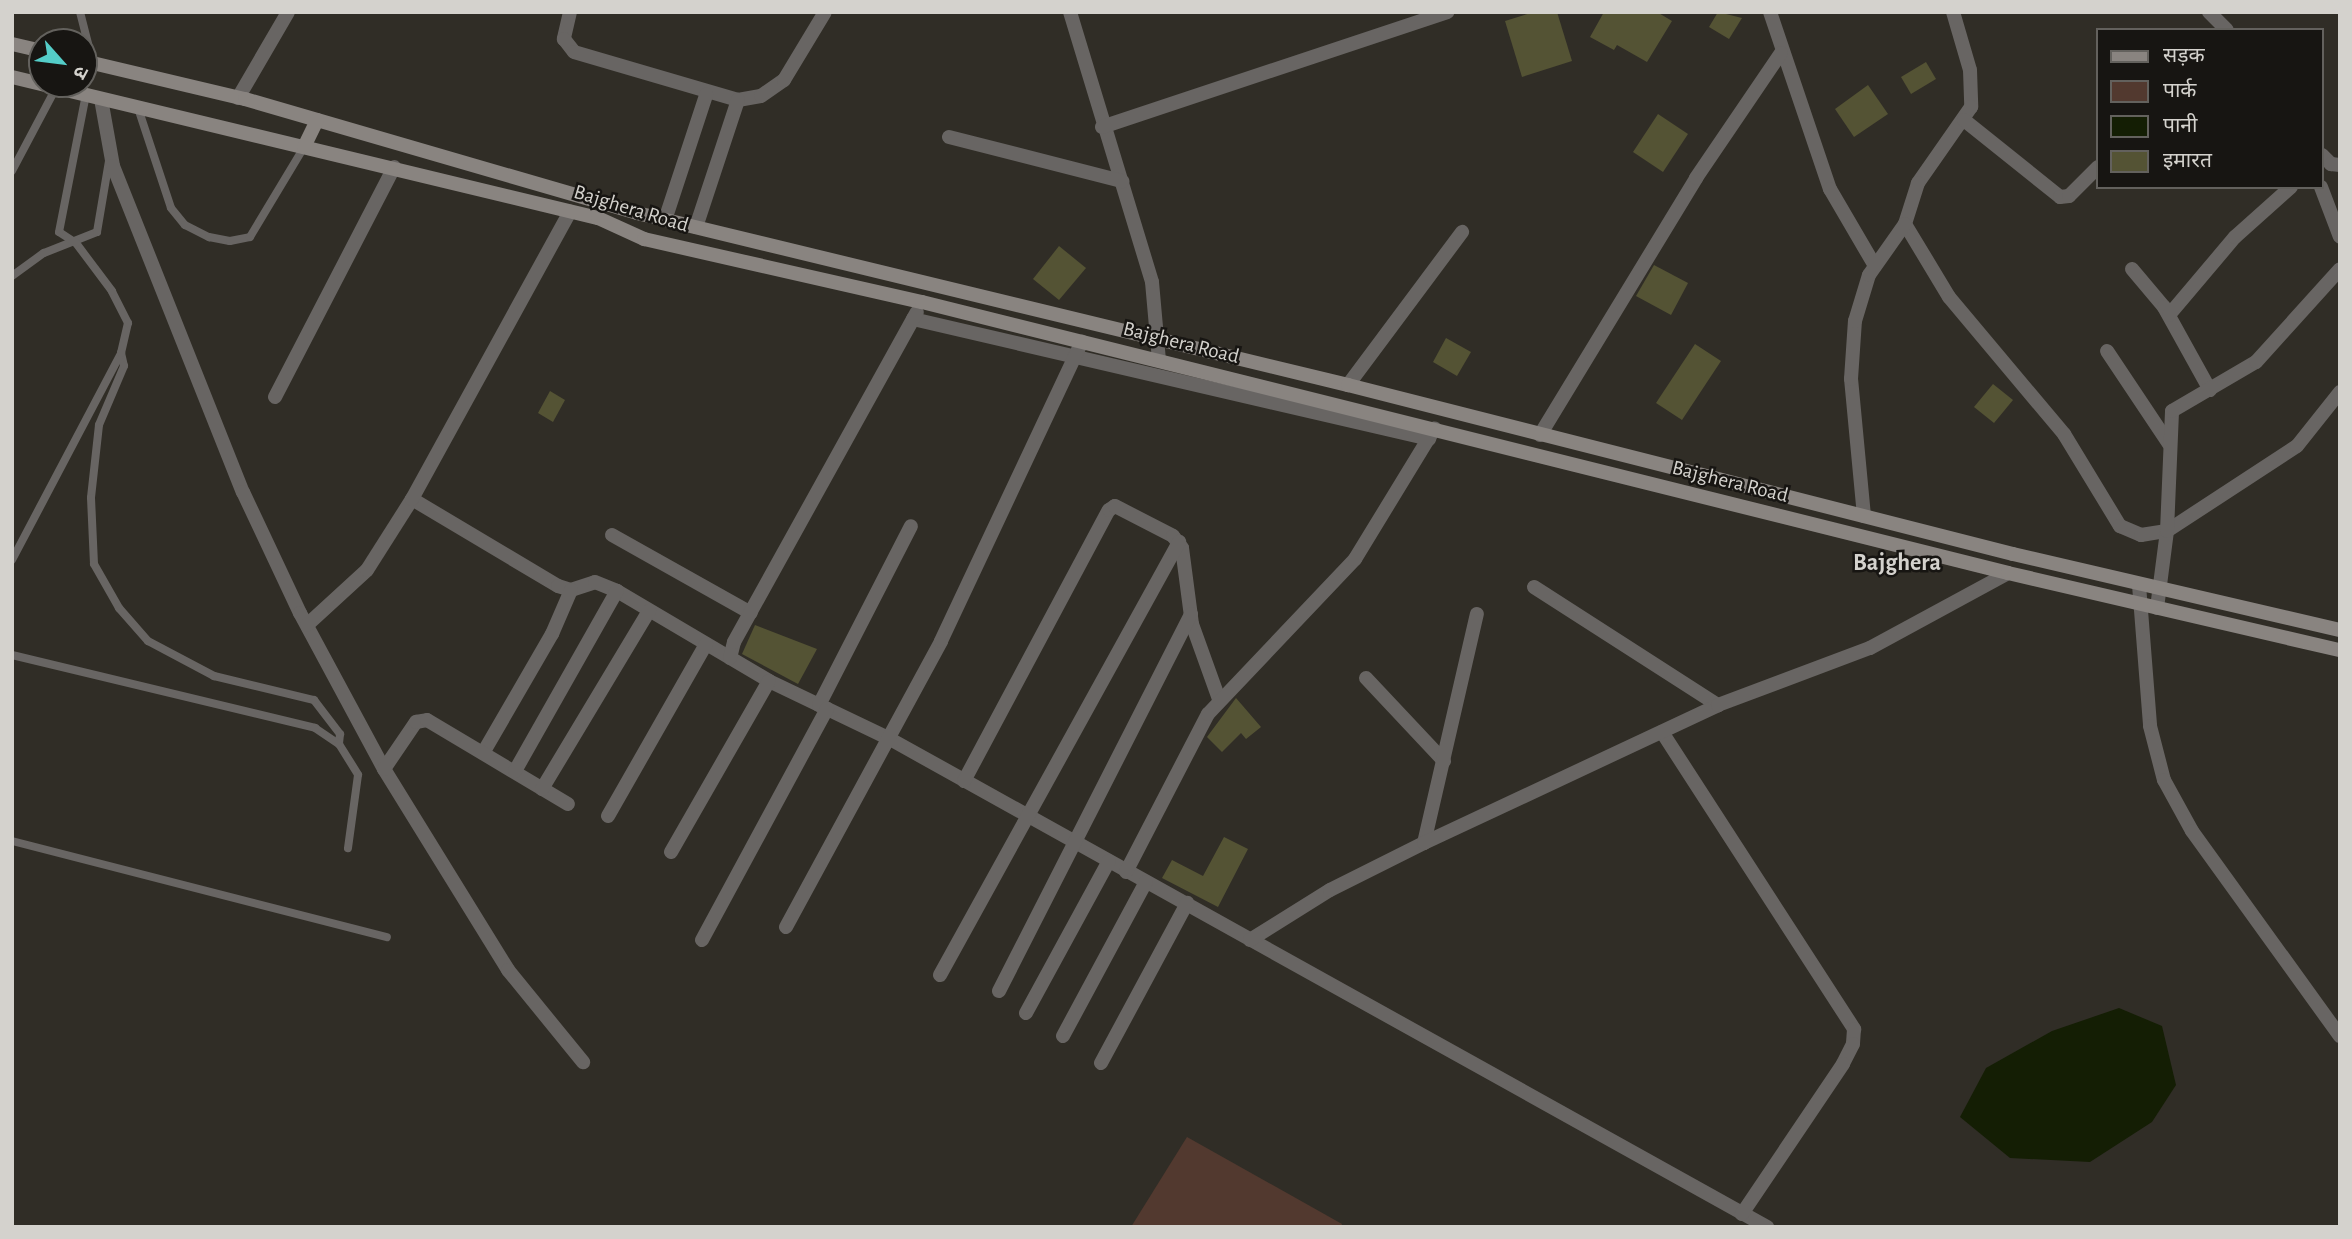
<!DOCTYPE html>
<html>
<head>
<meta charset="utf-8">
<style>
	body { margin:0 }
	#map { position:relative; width:2352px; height:1239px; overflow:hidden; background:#302d26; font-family:"Alegreya Sans","Noto Sans Devanagari",sans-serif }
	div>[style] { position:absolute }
	.green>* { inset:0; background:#52392f }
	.water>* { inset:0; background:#141e04 }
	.building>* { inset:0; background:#545334 }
	.lane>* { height:8px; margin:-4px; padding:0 4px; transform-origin:4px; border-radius:4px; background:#686563 }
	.street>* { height:14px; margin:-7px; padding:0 7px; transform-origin:7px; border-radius:7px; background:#686563 }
	.secondary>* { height:14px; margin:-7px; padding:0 7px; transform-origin:7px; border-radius:7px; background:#898480 }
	span { translate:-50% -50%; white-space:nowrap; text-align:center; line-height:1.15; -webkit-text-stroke:5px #171512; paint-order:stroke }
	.street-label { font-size:21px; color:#d4d2cd }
	.quarter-label { font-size:24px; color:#d4d2cd; font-weight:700 }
	.frame { position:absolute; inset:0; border:14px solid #d4d2cd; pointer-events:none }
	.legend { position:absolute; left:2096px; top:28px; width:228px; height:161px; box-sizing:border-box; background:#171512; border:2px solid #63615d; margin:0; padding:9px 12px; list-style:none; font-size:21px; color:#d4d2cd }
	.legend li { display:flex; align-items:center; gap:14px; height:35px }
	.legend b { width:35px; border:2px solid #63615d }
	.north { position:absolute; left:28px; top:28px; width:70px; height:70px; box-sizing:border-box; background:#171512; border:2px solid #63615d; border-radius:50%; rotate:118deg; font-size:19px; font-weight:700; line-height:28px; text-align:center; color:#d4d2cd }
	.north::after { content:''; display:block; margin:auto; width:24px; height:32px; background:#54cdc8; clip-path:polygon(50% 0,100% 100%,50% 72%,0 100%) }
</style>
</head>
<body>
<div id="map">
	<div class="green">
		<div style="clip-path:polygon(1187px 1137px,1342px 1224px,1341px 1227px,1131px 1227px)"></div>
	</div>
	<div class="water">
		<div style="clip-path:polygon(2119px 1008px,2162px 1026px,2176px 1085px,2152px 1122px,2090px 1162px,2010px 1158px,1960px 1117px,1986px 1068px,2052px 1031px)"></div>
	</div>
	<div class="building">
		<div style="clip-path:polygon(1534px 12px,1557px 12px,1572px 61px,1522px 77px,1505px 21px)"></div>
		<div style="clip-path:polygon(1604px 12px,1657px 12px,1672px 21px,1647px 62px,1617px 45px,1614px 50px,1590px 37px)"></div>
		<div style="clip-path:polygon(1718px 12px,1742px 18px,1729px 39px,1709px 27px)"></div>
		<div style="clip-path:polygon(1926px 62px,1936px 79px,1911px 94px,1901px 77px)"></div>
		<div style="clip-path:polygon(1868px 85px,1888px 114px,1854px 137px,1835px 109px)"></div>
		<div style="clip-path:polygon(1658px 114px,1688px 134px,1663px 172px,1633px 152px)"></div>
		<div style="clip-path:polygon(1059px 246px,1086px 268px,1059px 300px,1033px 279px)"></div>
		<div style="clip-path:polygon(1654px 265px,1688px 283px,1671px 315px,1636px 296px)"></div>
		<div style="clip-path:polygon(1446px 338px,1471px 352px,1457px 376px,1433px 362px)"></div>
		<div style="clip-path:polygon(1695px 344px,1721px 361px,1682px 420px,1656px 403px)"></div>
		<div style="clip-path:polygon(1993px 384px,2013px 400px,1994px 423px,1974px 407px)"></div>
		<div style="clip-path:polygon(550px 391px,565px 400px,553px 422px,538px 413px)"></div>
		<div style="clip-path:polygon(755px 625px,817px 649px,798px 684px,742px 654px)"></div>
		<div style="clip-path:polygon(1236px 698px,1261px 727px,1246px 739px,1241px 733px,1222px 752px,1207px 737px)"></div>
		<div style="clip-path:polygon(1224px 837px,1248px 849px,1218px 907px,1162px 878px,1172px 860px,1203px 876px)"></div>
	</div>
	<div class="lane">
		<div style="left:80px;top:12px;width:53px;rotate:75.7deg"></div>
		<div style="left:138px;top:108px;width:105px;rotate:71.7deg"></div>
		<div style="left:171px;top:208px;width:22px;rotate:51deg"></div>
		<div style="left:185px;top:225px;width:27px;rotate:27deg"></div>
		<div style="left:209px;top:237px;width:21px;rotate:11deg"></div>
		<div style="left:230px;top:241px;width:20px;rotate:-11deg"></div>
		<div style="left:250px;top:237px;width:105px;rotate:-59deg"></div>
		<div style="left:12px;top:171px;width:94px;rotate:-62.1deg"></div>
		<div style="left:12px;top:276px;width:39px;rotate:-36deg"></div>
		<div style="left:44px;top:253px;width:57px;rotate:-21.6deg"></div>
		<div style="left:97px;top:232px;width:72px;rotate:-80.4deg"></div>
		<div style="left:121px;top:353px;width:13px;rotate:77deg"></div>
		<div style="left:124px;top:366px;width:64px;rotate:113deg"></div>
		<div style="left:99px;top:425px;width:73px;rotate:96.3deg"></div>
		<div style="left:91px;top:498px;width:66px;rotate:87.4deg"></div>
		<div style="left:94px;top:564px;width:51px;rotate:60.4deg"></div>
		<div style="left:119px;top:608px;width:44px;rotate:48.7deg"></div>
		<div style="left:148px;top:641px;width:75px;rotate:27.9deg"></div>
		<div style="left:214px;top:676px;width:103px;rotate:13.5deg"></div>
		<div style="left:314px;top:700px;width:43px;rotate:52.6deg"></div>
		<div style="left:340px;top:734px;width:10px;rotate:96deg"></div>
		<div style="left:12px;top:560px;width:234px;rotate:-62.2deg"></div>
		<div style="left:121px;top:353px;width:31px;rotate:-77deg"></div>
		<div style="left:128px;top:323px;width:36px;rotate:-117deg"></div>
		<div style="left:112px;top:291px;width:60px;rotate:-126.9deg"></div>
		<div style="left:76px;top:243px;width:20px;rotate:-147deg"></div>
		<div style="left:59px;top:232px;width:140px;rotate:-78.9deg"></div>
		<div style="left:12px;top:655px;width:312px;rotate:13.5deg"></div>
		<div style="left:315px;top:728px;width:29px;rotate:34deg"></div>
		<div style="left:339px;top:744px;width:36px;rotate:58deg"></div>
		<div style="left:358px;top:775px;width:74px;rotate:97.8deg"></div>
		<div style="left:12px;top:841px;width:387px;rotate:14.4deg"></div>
	</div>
	<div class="street">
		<div style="left:570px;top:12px;width:28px;rotate:103deg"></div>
		<div style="left:564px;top:39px;width:16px;rotate:52deg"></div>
		<div style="left:574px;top:52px;width:171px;rotate:16.3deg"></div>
		<div style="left:738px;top:100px;width:23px;rotate:-10deg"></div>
		<div style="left:761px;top:96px;width:28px;rotate:-35deg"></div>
		<div style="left:784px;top:80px;width:79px;rotate:-58.9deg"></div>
		<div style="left:1070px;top:12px;width:282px;rotate:73.1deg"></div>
		<div style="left:1152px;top:282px;width:78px;rotate:84.9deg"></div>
		<div style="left:1770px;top:12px;width:187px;rotate:71.3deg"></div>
		<div style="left:1830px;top:189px;width:89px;rotate:59.7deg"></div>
		<div style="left:1953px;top:12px;width:60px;rotate:73.7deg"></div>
		<div style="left:1970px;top:70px;width:37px;rotate:88deg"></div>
		<div style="left:1971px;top:107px;width:93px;rotate:124.9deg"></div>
		<div style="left:1918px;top:183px;width:43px;rotate:107.6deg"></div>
		<div style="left:1905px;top:224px;width:85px;rotate:58.9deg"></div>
		<div style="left:1949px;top:297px;width:179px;rotate:50deg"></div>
		<div style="left:2064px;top:434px;width:108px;rotate:58.7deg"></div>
		<div style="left:2120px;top:526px;width:23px;rotate:23deg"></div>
		<div style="left:2141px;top:535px;width:26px;rotate:-9deg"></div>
		<div style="left:2167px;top:531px;width:155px;rotate:-33.2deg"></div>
		<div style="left:2297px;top:446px;width:69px;rotate:-51.5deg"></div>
		<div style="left:2209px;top:12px;width:25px;rotate:45deg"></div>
		<div style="left:238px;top:98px;width:99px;rotate:-59.8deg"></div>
		<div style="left:101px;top:99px;width:68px;rotate:79.8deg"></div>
		<div style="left:113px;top:166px;width:351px;rotate:68.3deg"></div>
		<div style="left:243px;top:492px;width:134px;rotate:64.8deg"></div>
		<div style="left:300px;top:613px;width:177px;rotate:61.7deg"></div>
		<div style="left:384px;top:769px;width:236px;rotate:58.3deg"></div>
		<div style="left:508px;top:970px;width:119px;rotate:50.8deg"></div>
		<div style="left:1964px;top:120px;width:123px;rotate:38.7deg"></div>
		<div style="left:2060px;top:197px;width:9px;rotate:-6deg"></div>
		<div style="left:2069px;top:196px;width:41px;rotate:-45deg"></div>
		<div style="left:1102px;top:127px;width:364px;rotate:-18.4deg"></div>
		<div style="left:949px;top:137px;width:179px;rotate:14.3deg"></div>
		<div style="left:2322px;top:155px;width:13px;rotate:45deg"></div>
		<div style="left:2331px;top:164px;width:9px;rotate:6deg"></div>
		<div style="left:2321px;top:187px;width:53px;rotate:69.2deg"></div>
		<div style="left:665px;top:220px;width:132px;rotate:-71.8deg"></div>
		<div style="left:696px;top:227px;width:134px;rotate:-71.7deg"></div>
		<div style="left:2132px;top:269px;width:50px;rotate:49.9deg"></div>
		<div style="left:2164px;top:307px;width:95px;rotate:61deg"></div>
		<div style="left:2169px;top:315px;width:102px;rotate:-49.8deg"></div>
		<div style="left:2235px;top:237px;width:75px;rotate:-41.8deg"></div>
		<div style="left:913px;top:319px;width:530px;rotate:13.09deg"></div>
		<div style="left:2107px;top:351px;width:112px;rotate:56.3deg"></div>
		<div style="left:1348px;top:385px;width:191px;rotate:-53.3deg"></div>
		<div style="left:275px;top:397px;width:259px;rotate:-62.6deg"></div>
		<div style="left:1540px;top:435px;width:301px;rotate:-58.7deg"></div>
		<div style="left:1696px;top:178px;width:151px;rotate:-55.8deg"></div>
		<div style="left:412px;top:499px;width:170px;rotate:30.8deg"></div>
		<div style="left:558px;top:586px;width:14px;rotate:17deg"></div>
		<div style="left:571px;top:590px;width:25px;rotate:-18deg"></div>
		<div style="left:595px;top:582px;width:24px;rotate:22deg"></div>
		<div style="left:617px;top:591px;width:177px;rotate:30.6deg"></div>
		<div style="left:769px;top:681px;width:134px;rotate:25.6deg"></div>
		<div style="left:890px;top:739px;width:1004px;rotate:29.09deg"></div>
		<div style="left:1864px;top:516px;width:138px;rotate:-95.4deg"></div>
		<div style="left:1851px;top:379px;width:58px;rotate:-86.1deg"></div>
		<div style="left:1855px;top:321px;width:48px;rotate:-73.1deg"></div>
		<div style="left:1869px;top:275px;width:62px;rotate:-54.8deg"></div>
		<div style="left:612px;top:535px;width:159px;rotate:29.3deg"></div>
		<div style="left:2139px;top:585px;width:141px;rotate:85.5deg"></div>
		<div style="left:2150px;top:726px;width:56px;rotate:75.5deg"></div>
		<div style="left:2164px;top:780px;width:58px;rotate:61.2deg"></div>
		<div style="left:2192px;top:831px;width:253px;rotate:54.2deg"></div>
		<div style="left:1534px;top:587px;width:219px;rotate:32.7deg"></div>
		<div style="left:2157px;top:608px;width:78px;rotate:-82.6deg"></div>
		<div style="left:2167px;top:531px;width:120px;rotate:-87.6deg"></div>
		<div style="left:2172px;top:411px;width:97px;rotate:-30.3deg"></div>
		<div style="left:2256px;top:362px;width:125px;rotate:-47.9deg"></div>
		<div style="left:307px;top:625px;width:81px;rotate:-42.5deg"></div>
		<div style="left:367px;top:570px;width:84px;rotate:-57.6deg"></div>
		<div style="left:412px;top:499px;width:328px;rotate:-61.2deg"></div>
		<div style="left:730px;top:658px;width:16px;rotate:-76deg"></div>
		<div style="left:734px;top:642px;width:377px;rotate:-61deg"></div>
		<div style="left:1366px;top:678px;width:114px;rotate:46.8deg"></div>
		<div style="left:819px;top:705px;width:201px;rotate:-62.8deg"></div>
		<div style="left:1662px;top:732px;width:354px;rotate:57.1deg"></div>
		<div style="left:1854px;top:1029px;width:15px;rotate:94deg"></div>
		<div style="left:1853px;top:1044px;width:22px;rotate:117deg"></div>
		<div style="left:1843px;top:1064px;width:181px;rotate:124deg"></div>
		<div style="left:483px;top:753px;width:138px;rotate:-59.9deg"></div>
		<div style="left:552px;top:634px;width:48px;rotate:-66.6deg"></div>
		<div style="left:384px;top:769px;width:57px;rotate:-55.8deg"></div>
		<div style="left:416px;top:722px;width:11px;rotate:-10deg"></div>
		<div style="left:427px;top:720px;width:164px;rotate:30.8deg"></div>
		<div style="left:515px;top:771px;width:207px;rotate:-60.5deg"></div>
		<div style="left:964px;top:781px;width:307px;rotate:-61.9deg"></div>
		<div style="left:1109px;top:510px;width:7px;rotate:-34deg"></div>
		<div style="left:1115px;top:506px;width:65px;rotate:27.3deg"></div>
		<div style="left:1173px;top:536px;width:15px;rotate:53deg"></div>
		<div style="left:1182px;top:548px;width:77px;rotate:82.5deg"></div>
		<div style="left:1192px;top:624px;width:80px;rotate:70.2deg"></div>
		<div style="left:542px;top:789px;width:208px;rotate:-59deg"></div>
		<div style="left:608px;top:816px;width:198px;rotate:-60.3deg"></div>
		<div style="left:1424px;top:843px;width:235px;rotate:-77deg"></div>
		<div style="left:671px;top:852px;width:197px;rotate:-60.2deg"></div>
		<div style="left:1126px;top:872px;width:178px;rotate:-62.6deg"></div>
		<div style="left:1208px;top:714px;width:214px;rotate:-46.5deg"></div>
		<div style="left:1355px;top:559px;width:153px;rotate:-58.6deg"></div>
		<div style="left:786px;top:927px;width:325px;rotate:-61.5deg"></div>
		<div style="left:941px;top:641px;width:331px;rotate:-64.8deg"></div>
		<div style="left:702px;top:940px;width:263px;rotate:-61.6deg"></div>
		<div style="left:1250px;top:940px;width:94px;rotate:-32deg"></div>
		<div style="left:1330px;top:890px;width:105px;rotate:-26.6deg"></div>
		<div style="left:1424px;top:843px;width:325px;rotate:-25.1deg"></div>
		<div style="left:1718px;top:705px;width:162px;rotate:-20.6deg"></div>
		<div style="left:1870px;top:648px;width:157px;rotate:-28.5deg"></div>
		<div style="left:940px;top:975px;width:495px;rotate:-61.1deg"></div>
		<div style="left:999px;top:991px;width:423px;rotate:-63deg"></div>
		<div style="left:1026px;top:1013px;width:173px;rotate:-61.4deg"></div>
		<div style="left:1063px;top:1036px;width:175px;rotate:-61.7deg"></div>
		<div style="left:1101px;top:1063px;width:182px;rotate:-61.7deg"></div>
	</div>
	<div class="secondary">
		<div style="left:12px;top:44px;width:31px;rotate:13deg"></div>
		<div style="left:84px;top:61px;width:165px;rotate:13.3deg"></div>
		<div style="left:245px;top:99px;width:408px;rotate:16.2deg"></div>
		<div style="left:637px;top:213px;width:732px;rotate:13.6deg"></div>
		<div style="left:1348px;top:385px;width:686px;rotate:14.26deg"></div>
		<div style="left:2013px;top:554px;width:336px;rotate:13.1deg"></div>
		<div style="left:12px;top:77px;width:603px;rotate:13.53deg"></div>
		<div style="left:598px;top:218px;width:51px;rotate:24.5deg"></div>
		<div style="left:644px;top:239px;width:285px;rotate:12.8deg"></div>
		<div style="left:922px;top:302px;width:1119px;rotate:14.01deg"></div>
		<div style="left:2008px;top:573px;width:341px;rotate:13.1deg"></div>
		<div style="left:304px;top:147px;width:30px;rotate:-64deg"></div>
	</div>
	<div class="street-label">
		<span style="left:631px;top:209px;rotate:17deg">Bajghera Road</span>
		<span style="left:1181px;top:343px;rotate:14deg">Bajghera Road</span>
		<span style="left:1730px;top:482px;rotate:14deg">Bajghera Road</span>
	</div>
	<div class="quarter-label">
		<span style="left:1897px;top:564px">Bajghera</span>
	</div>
	<div class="frame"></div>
	<ul class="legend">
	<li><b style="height:9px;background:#898480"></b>सड़क</li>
	<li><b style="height:19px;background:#52392f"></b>पार्क</li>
	<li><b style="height:19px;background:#141e04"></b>पानी</li>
	<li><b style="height:19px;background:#545334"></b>इमारत</li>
	</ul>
	<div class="north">उ</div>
</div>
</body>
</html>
